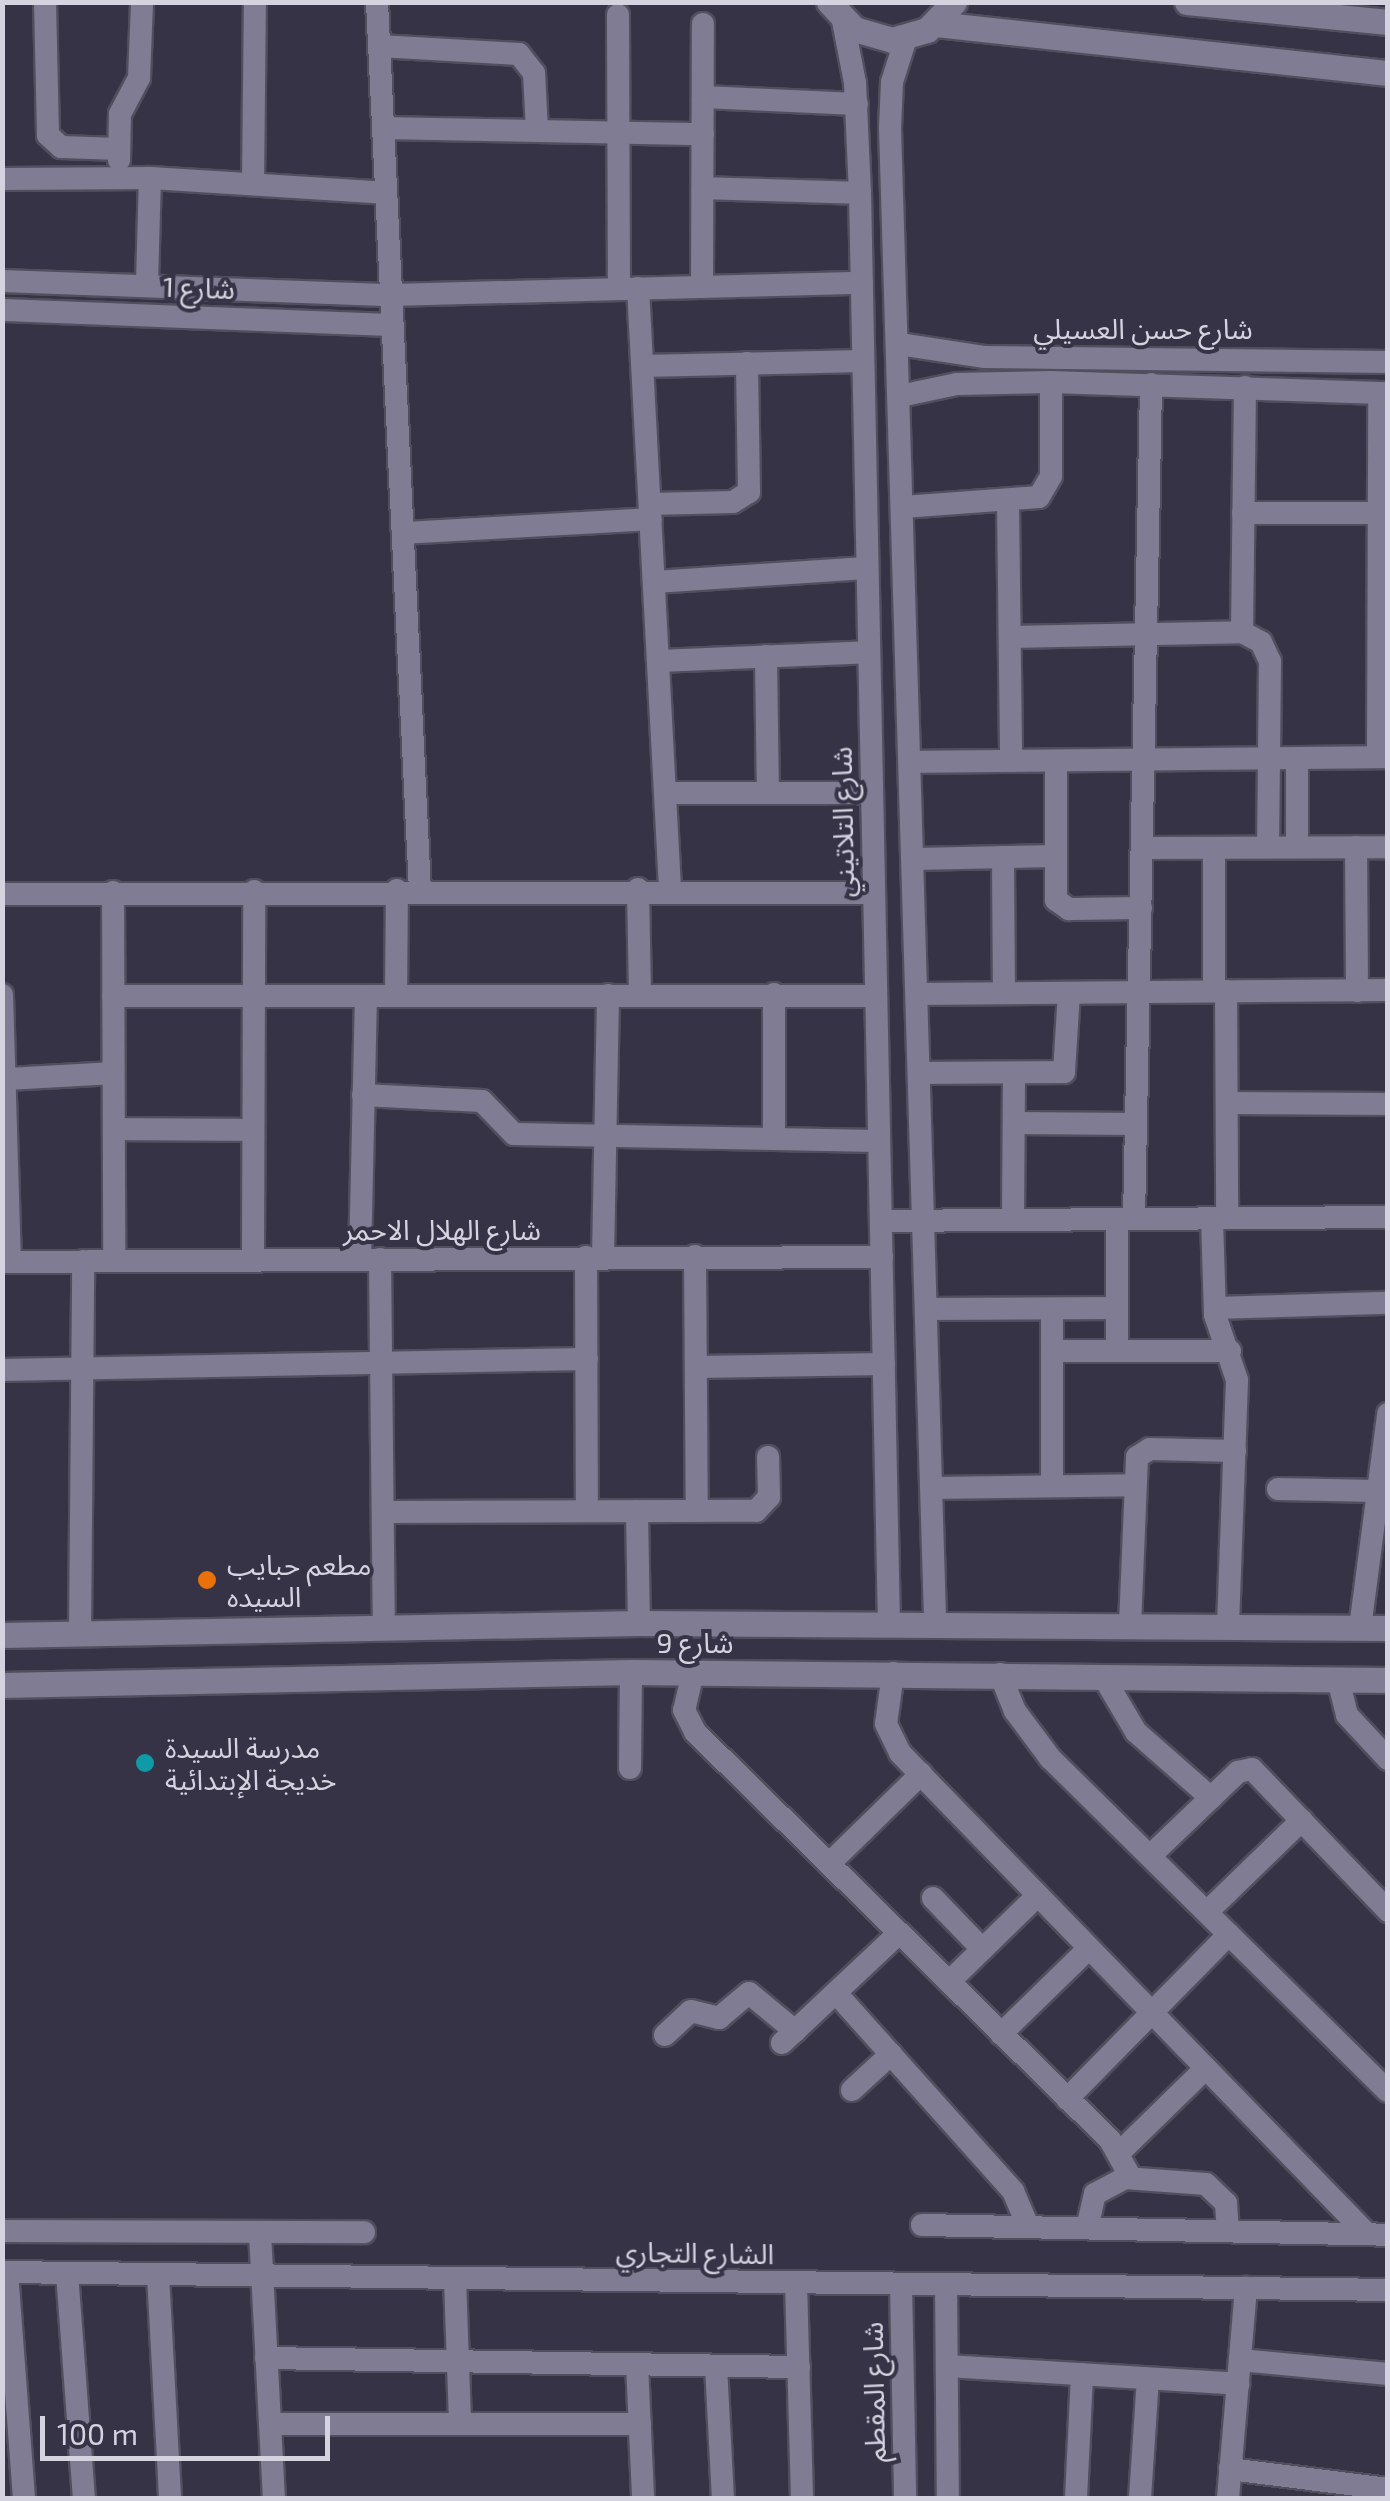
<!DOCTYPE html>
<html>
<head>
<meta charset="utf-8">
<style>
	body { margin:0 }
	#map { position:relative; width:1390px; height:2501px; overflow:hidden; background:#373347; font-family:"Exo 2","Noto Sans Arabic",sans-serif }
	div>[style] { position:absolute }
	.roads { filter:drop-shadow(2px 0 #514e5e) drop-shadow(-2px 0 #514e5e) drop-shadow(0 2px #514e5e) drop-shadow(0 -2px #514e5e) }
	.street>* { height:22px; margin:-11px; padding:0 11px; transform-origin:11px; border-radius:11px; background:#807c93 }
	.secondary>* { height:25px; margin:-12.5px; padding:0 12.5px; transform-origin:12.5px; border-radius:12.5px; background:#807c93 }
	.dots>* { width:28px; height:28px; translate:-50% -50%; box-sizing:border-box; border:5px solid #373347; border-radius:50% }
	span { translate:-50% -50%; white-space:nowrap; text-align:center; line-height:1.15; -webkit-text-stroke:8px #373347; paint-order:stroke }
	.street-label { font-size:28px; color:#d5d3df }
	.poi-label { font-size:28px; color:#d5d3df }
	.left { translate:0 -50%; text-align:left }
	.frame { position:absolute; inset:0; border:5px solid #d5d3df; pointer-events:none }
	.scale { position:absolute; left:40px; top:2416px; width:290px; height:45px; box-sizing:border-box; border:5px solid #d5d3df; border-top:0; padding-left:12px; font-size:30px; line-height:35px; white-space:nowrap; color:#d5d3df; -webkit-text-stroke:8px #373347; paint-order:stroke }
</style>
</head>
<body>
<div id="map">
	<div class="roads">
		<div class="street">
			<div style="left:45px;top:2px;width:133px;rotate:88.7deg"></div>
			<div style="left:48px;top:135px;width:18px;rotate:43deg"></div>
			<div style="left:61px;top:147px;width:58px;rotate:2deg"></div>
			<div style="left:377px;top:2px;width:889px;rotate:87.23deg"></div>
			<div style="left:618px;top:15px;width:274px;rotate:89.8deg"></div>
			<div style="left:843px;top:21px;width:63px;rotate:79deg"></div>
			<div style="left:855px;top:83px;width:110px;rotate:87.4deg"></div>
			<div style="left:860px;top:193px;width:1429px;rotate:88.84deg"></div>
			<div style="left:906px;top:38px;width:46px;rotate:107.7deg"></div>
			<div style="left:892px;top:82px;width:46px;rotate:92.5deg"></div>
			<div style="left:890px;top:128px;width:1495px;rotate:88.27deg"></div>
			<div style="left:379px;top:46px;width:140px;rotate:3.3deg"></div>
			<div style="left:519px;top:54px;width:24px;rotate:52deg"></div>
			<div style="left:534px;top:73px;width:58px;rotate:87deg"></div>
			<div style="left:703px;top:97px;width:154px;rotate:2.6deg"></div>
			<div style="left:383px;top:128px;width:320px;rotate:1.1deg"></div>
			<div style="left:119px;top:160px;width:46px;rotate:-88.8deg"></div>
			<div style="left:120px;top:114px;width:41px;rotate:-62.2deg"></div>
			<div style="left:139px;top:78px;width:76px;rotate:-87.7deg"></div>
			<div style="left:2px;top:179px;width:148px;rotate:-0.4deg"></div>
			<div style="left:150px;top:178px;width:236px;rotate:3.6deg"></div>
			<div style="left:253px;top:184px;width:182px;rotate:-89.4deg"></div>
			<div style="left:703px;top:188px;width:157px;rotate:1.8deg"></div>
			<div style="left:2px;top:281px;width:389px;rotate:2.1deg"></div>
			<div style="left:391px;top:295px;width:471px;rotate:-1.5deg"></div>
			<div style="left:147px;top:283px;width:105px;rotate:-88.4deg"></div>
			<div style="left:702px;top:287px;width:263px;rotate:-89.8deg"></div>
			<div style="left:638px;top:288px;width:601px;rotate:86.95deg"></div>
			<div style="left:2px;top:310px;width:390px;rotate:2.2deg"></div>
			<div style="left:899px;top:344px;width:87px;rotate:8.6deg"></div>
			<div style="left:985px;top:357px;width:403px;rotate:0.7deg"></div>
			<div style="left:643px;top:366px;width:220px;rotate:-1.3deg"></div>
			<div style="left:900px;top:396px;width:58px;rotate:-11.9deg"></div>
			<div style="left:957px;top:384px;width:94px;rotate:-1.2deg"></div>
			<div style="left:1051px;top:382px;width:337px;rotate:1.9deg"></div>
			<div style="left:1008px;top:503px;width:258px;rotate:89.3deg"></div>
			<div style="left:650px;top:504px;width:83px;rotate:-1.4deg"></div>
			<div style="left:733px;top:502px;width:19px;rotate:-32deg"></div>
			<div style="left:749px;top:492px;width:129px;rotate:-90.9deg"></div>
			<div style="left:903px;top:507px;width:136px;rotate:-4.2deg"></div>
			<div style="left:1039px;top:497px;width:24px;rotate:-60deg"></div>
			<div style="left:1051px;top:476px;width:94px;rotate:-90deg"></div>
			<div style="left:1243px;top:513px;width:145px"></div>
			<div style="left:403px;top:533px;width:248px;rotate:-3.2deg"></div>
			<div style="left:654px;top:582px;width:213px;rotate:-3.8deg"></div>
			<div style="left:1242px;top:632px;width:245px;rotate:-89.3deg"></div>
			<div style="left:1010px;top:637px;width:232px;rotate:-1.2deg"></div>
			<div style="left:1242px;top:632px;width:21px;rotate:28deg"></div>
			<div style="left:1261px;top:642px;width:21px;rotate:65deg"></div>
			<div style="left:1270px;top:661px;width:186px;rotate:90.6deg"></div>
			<div style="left:766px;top:656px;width:136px;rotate:89.2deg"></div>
			<div style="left:658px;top:661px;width:211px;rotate:-2.4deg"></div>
			<div style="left:1378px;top:757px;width:364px;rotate:-89.8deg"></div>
			<div style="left:1297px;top:758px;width:89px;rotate:90deg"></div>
			<div style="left:1056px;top:761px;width:139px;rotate:90deg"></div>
			<div style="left:1056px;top:900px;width:16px;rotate:35deg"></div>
			<div style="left:1069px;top:909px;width:72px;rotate:-0.8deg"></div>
			<div style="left:911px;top:762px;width:477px;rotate:-0.6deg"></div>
			<div style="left:665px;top:793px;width:207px"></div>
			<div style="left:1356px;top:847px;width:144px;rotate:89.6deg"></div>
			<div style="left:1142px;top:848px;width:246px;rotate:-0.2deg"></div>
			<div style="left:1214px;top:848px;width:143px;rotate:90deg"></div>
			<div style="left:1003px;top:857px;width:136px;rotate:89.6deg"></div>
			<div style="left:914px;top:859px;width:141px;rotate:-1.2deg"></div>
			<div style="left:638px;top:889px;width:106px;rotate:88.9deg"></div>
			<div style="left:113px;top:892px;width:369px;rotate:89.8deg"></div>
			<div style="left:2px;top:894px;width:872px;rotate:-0.07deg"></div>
			<div style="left:1226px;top:991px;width:227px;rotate:89.7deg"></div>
			<div style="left:917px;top:994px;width:471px;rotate:-0.5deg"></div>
			<div style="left:2px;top:995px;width:267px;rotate:88.3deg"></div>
			<div style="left:113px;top:996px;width:763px"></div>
			<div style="left:396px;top:996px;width:106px;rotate:-89.5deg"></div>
			<div style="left:920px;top:1073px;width:144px;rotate:-0.4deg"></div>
			<div style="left:1064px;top:1072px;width:79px;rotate:-86.4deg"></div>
			<div style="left:6px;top:1079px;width:107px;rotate:-3.2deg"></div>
			<div style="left:363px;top:1095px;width:119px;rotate:2.9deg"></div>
			<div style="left:482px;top:1101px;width:46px;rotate:45.9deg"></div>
			<div style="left:514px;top:1134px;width:365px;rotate:1.1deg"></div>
			<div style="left:1227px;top:1103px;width:161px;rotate:0.4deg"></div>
			<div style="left:1014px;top:1123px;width:122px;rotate:0.5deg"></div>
			<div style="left:114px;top:1129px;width:139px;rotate:0.4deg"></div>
			<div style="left:774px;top:1138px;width:144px;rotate:-90deg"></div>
			<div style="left:1134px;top:1219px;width:835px;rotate:-88.83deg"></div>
			<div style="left:1212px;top:1219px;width:96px;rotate:88.2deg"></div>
			<div style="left:1215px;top:1315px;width:69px;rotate:71.3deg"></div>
			<div style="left:1237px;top:1380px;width:245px;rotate:92.1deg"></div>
			<div style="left:1013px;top:1220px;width:147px;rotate:-89.6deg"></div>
			<div style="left:881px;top:1221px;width:507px;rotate:-0.45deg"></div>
			<div style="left:695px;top:1256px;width:255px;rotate:89.6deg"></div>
			<div style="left:586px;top:1257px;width:254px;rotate:89.8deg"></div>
			<div style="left:603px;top:1257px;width:262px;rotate:-88.9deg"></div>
			<div style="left:360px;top:1259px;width:263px;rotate:-88.7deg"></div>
			<div style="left:380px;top:1259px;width:367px;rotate:89.4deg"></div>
			<div style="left:253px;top:1260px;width:369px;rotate:-89.8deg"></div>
			<div style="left:2px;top:1262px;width:880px;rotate:-0.33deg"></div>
			<div style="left:1215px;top:1308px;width:173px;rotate:-1.7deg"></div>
			<div style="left:927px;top:1309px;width:190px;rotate:-0.3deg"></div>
			<div style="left:1052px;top:1309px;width:177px;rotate:90deg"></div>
			<div style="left:1052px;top:1351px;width:178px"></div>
			<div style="left:1117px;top:1351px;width:132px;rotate:-90deg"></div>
			<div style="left:696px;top:1367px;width:188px;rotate:-0.9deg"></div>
			<div style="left:2px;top:1370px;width:585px;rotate:-1.08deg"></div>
			<div style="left:932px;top:1488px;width:203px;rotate:-0.8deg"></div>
			<div style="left:1278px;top:1489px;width:99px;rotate:1.2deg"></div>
			<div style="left:637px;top:1511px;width:112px;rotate:89deg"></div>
			<div style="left:383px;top:1512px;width:373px;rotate:-0.2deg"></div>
			<div style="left:756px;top:1511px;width:19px;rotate:-47deg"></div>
			<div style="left:769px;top:1497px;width:40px;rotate:-91.4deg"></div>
			<div style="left:1130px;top:1625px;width:168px;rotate:-87.6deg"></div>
			<div style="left:1137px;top:1457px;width:15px;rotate:-32deg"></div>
			<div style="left:1150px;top:1449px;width:85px;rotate:1.3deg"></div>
			<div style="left:1360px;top:1628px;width:216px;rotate:-82.5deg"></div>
			<div style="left:80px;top:1633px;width:372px;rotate:-89.5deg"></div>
			<div style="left:693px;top:1672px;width:39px;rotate:103deg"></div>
			<div style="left:684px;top:1710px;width:25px;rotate:63deg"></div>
			<div style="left:695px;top:1732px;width:582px;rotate:44.51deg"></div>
			<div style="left:1110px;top:2140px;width:43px;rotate:61.1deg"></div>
			<div style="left:893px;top:1673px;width:51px;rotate:97.8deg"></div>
			<div style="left:886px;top:1724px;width:32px;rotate:64deg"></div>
			<div style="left:900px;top:1753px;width:670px;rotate:45.85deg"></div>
			<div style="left:1000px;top:1674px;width:40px;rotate:68deg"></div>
			<div style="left:1015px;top:1711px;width:59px;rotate:53.3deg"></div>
			<div style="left:1050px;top:1758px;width:474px;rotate:44.6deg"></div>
			<div style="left:1103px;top:1676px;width:65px;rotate:59.5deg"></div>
			<div style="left:1136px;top:1732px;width:100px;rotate:41.3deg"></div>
			<div style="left:1338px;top:1679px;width:37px;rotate:76deg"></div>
			<div style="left:1347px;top:1715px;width:60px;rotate:47deg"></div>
			<div style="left:630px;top:1768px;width:96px;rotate:-89.4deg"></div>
			<div style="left:1150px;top:1856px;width:122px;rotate:-43.7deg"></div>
			<div style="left:1238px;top:1772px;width:14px;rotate:-12deg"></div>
			<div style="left:1252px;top:1769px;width:197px;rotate:46.2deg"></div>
			<div style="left:829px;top:1864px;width:129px;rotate:-44.4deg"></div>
			<div style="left:933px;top:1898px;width:71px;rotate:46.1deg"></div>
			<div style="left:1207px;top:1912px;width:132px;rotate:-44.1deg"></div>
			<div style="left:949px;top:1982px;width:124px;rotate:-44.3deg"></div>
			<div style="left:836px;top:1993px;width:266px;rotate:48.2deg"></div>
			<div style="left:1013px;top:2191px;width:39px;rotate:67deg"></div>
			<div style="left:1001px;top:2034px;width:123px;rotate:-44.3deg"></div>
			<div style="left:665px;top:2035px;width:35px;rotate:-43deg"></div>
			<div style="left:691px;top:2011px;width:29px;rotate:14deg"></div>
			<div style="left:719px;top:2018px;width:39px;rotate:-40deg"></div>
			<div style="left:749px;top:1993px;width:60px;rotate:39.6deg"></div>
			<div style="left:782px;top:2043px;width:161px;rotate:-43.2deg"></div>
			<div style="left:852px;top:2090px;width:53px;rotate:-42.7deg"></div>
			<div style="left:1067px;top:2099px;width:231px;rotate:-45.5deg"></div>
			<div style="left:1120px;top:2152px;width:120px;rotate:-44.3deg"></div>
			<div style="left:922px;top:2225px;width:466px;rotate:1.2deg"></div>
			<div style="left:1087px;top:2228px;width:35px;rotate:-77deg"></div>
			<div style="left:1095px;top:2194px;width:34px;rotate:-28deg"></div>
			<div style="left:1125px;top:2178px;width:81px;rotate:4.2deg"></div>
			<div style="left:1206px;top:2184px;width:28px;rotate:44deg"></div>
			<div style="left:1226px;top:2203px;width:28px;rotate:86deg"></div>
			<div style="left:2px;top:2231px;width:362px;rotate:0.2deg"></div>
			<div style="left:260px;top:2233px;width:265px;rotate:87deg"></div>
			<div style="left:2px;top:2272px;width:1386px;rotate:0.74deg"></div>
			<div style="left:7px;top:2272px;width:227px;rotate:85.7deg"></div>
			<div style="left:67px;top:2273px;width:226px;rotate:85.7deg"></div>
			<div style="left:158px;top:2275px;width:223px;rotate:86.9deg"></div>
			<div style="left:455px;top:2279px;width:145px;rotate:88deg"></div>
			<div style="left:796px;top:2283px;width:215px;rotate:88.4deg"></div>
			<div style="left:901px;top:2284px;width:214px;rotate:88.9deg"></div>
			<div style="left:946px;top:2285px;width:213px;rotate:89.5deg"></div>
			<div style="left:266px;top:2358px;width:533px;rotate:0.97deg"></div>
			<div style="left:1240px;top:2360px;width:149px;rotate:5.4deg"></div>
			<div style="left:637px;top:2364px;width:134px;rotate:87.4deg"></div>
			<div style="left:716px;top:2366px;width:132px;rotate:87deg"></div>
			<div style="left:947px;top:2366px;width:292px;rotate:3.5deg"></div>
			<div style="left:270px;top:2424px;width:370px"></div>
			<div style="left:1230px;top:2469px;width:159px;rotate:7.2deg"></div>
			<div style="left:1076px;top:2498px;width:124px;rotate:-87.2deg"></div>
			<div style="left:1140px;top:2498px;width:119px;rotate:-86.2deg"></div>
			<div style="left:1228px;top:2498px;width:211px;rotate:-85.1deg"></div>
		</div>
		<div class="secondary">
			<div style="left:829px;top:2px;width:37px;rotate:47deg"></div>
			<div style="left:854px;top:29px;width:40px;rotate:16deg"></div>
			<div style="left:892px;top:40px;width:36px;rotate:-16deg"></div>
			<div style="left:927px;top:30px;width:39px;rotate:-46deg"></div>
			<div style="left:1187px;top:2px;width:202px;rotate:5.7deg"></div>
			<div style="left:936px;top:24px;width:455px;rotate:6.2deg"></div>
			<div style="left:2px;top:1635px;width:637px;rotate:-1.08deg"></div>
			<div style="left:639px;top:1623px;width:749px;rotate:0.38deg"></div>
			<div style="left:2px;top:1685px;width:629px;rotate:-1.18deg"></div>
			<div style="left:631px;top:1672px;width:757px;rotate:0.61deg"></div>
		</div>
	</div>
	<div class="dots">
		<div style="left:207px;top:1580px;background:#e8710a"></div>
		<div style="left:145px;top:1763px;background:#0f9aa8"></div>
	</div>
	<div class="street-label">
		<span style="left:199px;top:287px;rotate:2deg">شارع 1</span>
		<span style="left:1143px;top:328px">شارع حسن العسيلي</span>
		<span style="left:842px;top:822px;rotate:-91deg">شارع التلاتيني</span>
		<span style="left:442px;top:1229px">شارع الهلال الاحمر</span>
		<span style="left:695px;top:1642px">شارع 9</span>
		<span style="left:695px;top:2252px;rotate:1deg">الشارع التجاري</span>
		<span style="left:873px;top:2392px;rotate:-91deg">شارع المقطم</span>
	</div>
	<div class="poi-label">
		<span class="left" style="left:227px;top:1580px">مطعم حبايب<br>السيده</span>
		<span class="left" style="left:165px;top:1763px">مدرسة السيدة<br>خديجة الإبتدائية</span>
	</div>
	<div class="frame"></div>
	<div class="scale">100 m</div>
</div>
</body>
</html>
